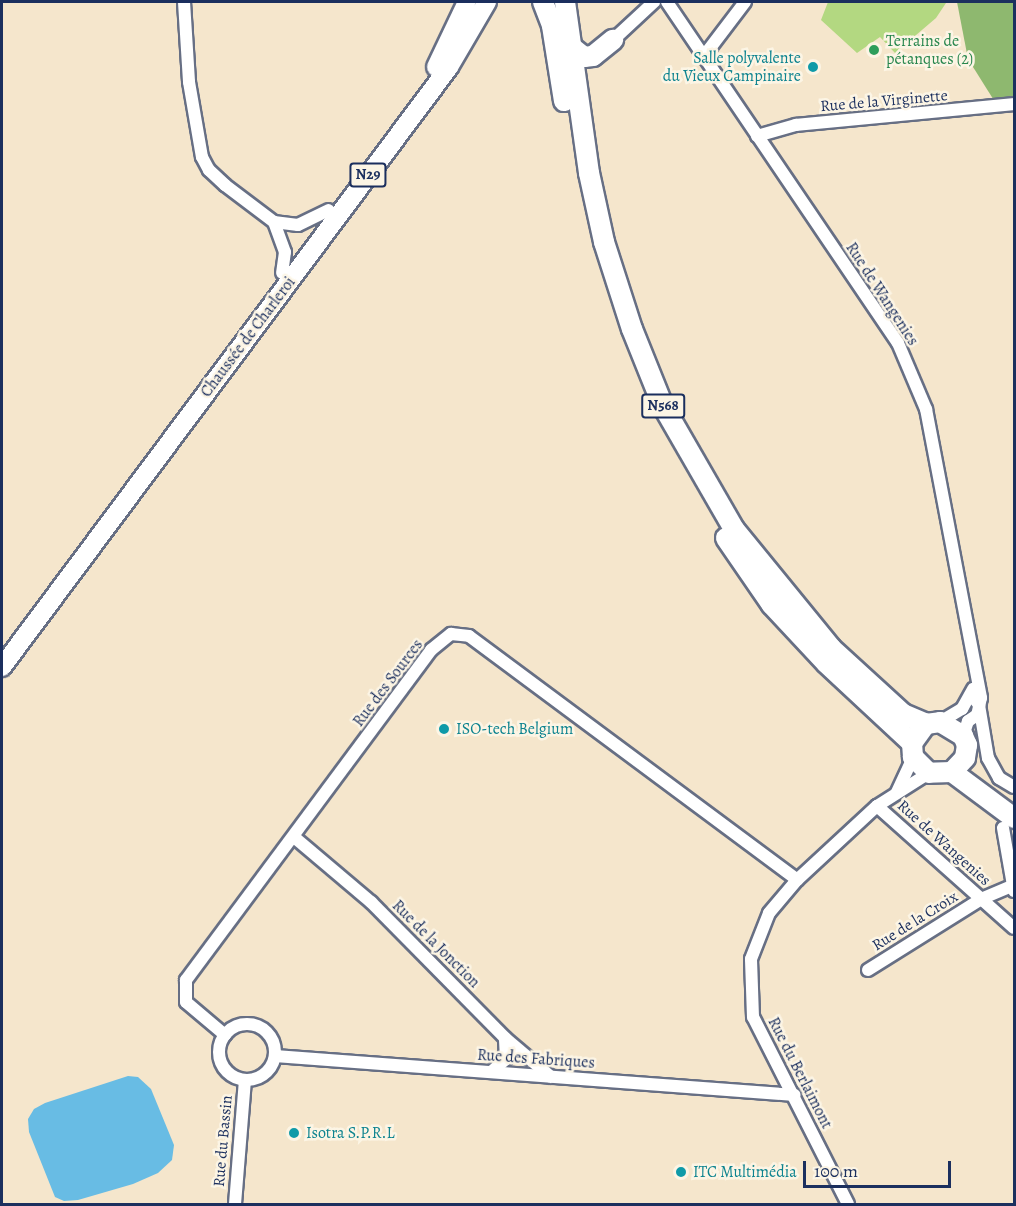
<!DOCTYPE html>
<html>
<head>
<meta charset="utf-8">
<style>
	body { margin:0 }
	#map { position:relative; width:1016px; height:1206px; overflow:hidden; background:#f5e6cc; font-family:Alegreya,serif }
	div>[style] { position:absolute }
	.green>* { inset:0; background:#b3d881 }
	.forest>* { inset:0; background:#8eb86f }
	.water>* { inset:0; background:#68bce4 }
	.roads { filter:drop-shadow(2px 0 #676f84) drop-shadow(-2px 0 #676f84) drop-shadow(0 2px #676f84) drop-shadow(0 -2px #676f84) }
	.minor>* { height:12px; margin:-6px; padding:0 6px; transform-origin:6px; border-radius:6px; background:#fff }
	.minor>.ring { margin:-6px; padding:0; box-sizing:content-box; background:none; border:12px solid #fff; border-radius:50% }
	.primary>* { height:18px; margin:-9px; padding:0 9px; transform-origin:9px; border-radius:9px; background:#fff }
	.trunk>* { height:20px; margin:-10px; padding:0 10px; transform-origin:10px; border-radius:10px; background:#fff }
	.dots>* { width:16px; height:16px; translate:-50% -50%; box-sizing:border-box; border:3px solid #fcf5e5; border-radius:50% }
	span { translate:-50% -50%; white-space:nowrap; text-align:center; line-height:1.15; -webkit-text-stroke:5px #fcf5e5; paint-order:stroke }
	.shield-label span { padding:2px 4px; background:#fcf5e5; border:2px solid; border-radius:4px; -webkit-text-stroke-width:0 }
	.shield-label { font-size:15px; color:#1b2f5e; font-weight:700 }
	.leisure-label { font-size:16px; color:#27864d }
	.left { translate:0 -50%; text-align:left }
	.culture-label { font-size:16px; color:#0d838f }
	.right { translate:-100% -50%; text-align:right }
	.street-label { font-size:16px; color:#1b2f5e }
	.frame { position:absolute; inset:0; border:3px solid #1b2f5e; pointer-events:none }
	.scale { position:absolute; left:803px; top:1161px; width:148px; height:27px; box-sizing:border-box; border:3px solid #1b2f5e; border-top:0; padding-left:8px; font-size:18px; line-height:21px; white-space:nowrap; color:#1b2f5e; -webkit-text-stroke:4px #fcf5e5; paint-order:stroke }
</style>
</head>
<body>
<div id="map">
	<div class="green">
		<div style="clip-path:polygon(828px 2px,946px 2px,946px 3px,936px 18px,895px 53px,880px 37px,857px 53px,821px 20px)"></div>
	</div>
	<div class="forest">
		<div style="clip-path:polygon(957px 2px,1014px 2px,1014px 98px,995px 102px,968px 59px)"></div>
	</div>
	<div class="water">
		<div style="clip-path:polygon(128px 1076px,138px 1077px,151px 1089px,174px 1145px,172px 1160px,158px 1173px,133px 1184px,78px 1200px,64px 1201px,55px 1197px,29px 1132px,28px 1119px,34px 1109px,45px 1103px)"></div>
	</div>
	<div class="roads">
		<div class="minor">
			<div style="left:184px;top:2px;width:80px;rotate:86.4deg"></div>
			<div style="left:189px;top:82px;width:76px;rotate:80.2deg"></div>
			<div style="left:202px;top:157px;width:15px;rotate:62deg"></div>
			<div style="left:209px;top:170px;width:22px;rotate:43deg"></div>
			<div style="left:225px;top:185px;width:61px;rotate:37.1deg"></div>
			<div style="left:274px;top:222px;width:32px;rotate:70deg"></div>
			<div style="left:285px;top:252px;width:21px;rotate:98deg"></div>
			<div style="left:667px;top:2px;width:412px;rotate:55.9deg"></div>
			<div style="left:898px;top:343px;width:72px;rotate:67deg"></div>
			<div style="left:926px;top:409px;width:294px;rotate:79.2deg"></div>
			<div style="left:981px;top:698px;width:17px;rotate:103deg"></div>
			<div style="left:977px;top:715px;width:11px;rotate:146deg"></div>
			<div style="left:968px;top:721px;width:16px;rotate:108deg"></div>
			<div style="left:613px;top:40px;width:56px;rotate:-42.8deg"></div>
			<div style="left:704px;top:56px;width:68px;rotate:-52.8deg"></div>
			<div style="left:757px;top:136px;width:41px;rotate:-15.8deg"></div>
			<div style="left:796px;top:125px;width:219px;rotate:-5.5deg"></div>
			<div style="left:274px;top:222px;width:24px;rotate:7deg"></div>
			<div style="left:298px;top:225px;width:34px;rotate:-26deg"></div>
			<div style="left:971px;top:694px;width:14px;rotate:54deg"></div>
			<div style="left:979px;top:705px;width:54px;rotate:80.4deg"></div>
			<div style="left:988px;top:758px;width:23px;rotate:61deg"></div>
			<div style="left:999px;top:778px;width:17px;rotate:31deg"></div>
			<div style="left:940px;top:722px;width:26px;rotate:-31deg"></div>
			<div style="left:962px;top:709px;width:23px;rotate:-61deg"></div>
			<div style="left:897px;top:792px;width:38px;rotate:-65deg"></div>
			<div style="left:877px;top:806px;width:183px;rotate:41.7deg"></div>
			<div style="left:1003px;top:828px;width:64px;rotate:80.1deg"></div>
			<div style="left:294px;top:837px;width:101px;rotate:40.2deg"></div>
			<div style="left:371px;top:902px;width:191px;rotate:45.4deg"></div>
			<div style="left:505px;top:1038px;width:60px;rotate:40.3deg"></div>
			<div style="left:868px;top:970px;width:133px;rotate:-32.1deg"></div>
			<div style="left:981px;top:899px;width:34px;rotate:-23deg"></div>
			<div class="ring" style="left:219px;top:1024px;width:44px;height:44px"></div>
			<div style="left:225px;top:1035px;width:51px;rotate:-139.8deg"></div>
			<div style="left:186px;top:1002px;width:22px;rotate:-90deg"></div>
			<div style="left:186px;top:980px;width:411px;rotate:-53.4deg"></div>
			<div style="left:431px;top:650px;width:26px;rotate:-39deg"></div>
			<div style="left:451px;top:634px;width:18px;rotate:6deg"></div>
			<div style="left:469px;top:636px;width:409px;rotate:36.6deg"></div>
			<div style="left:275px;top:1056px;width:521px;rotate:4.29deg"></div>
			<div style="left:491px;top:1072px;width:20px;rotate:-41deg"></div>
			<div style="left:506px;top:1059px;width:21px;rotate:-93deg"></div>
			<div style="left:235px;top:1204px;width:124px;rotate:-85.4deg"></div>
			<div style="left:848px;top:1204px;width:210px;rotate:-116.9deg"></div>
			<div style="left:753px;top:1017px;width:58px;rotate:-92deg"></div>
			<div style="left:751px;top:959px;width:49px;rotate:-68.6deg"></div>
			<div style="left:769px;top:913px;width:43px;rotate:-49.7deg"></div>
			<div style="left:797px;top:880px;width:109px;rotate:-42.8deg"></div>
			<div style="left:877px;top:806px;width:62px;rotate:-32.4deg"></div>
		</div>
		<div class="primary">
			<div style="left:436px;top:67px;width:72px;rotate:-64.5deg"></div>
			<div style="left:2px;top:667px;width:748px;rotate:-53.31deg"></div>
			<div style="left:449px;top:67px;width:75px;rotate:-59.7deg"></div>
		</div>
		<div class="trunk">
			<div style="left:543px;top:2px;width:26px;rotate:69deg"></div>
			<div style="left:552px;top:26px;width:76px;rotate:80.9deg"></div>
			<div style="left:565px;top:2px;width:173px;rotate:82deg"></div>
			<div style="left:589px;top:173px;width:71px;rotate:77.7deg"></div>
			<div style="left:604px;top:242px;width:91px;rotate:72.2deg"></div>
			<div style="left:632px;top:329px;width:83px;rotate:68.1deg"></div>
			<div style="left:663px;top:406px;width:142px;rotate:60deg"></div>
			<div style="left:734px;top:529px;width:154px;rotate:50.8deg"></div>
			<div style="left:831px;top:648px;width:98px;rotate:42.5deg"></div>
			<div style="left:903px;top:714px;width:25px;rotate:23deg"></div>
			<div style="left:926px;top:724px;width:14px;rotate:-8deg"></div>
			<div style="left:940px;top:722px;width:27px;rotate:31deg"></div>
			<div style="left:963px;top:736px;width:10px;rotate:66deg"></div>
			<div style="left:967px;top:745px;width:13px;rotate:99deg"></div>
			<div style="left:965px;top:758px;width:19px;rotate:133deg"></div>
			<div style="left:952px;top:772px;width:23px;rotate:178deg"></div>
			<div style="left:929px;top:773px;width:23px;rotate:-135deg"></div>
			<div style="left:913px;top:757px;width:14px;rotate:-94deg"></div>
			<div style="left:912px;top:743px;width:24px;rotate:-54deg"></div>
			<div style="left:570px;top:46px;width:18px;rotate:38deg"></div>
			<div style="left:584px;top:57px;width:9px;rotate:-6deg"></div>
			<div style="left:593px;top:56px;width:26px;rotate:-39deg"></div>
			<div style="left:726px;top:538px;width:81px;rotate:55.5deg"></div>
			<div style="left:772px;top:605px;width:79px;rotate:47deg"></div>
			<div style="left:826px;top:663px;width:117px;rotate:42.9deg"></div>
			<div style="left:952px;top:772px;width:77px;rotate:36.6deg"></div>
		</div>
	</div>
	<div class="dots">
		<div style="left:874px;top:50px;background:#2e9e5b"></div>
		<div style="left:813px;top:67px;background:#0f9aa8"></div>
		<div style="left:444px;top:729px;background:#0f9aa8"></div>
		<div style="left:294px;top:1133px;background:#0f9aa8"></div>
		<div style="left:681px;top:1172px;background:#0f9aa8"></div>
	</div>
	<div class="shield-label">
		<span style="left:368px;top:175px">N29</span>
		<span style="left:663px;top:406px">N568</span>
	</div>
	<div class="leisure-label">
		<span class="left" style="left:886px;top:50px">Terrains de<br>pétanques (2)</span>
	</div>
	<div class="culture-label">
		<span class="right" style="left:801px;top:67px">Salle polyvalente<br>du Vieux Campinaire</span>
		<span class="left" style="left:456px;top:729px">ISO-tech Belgium</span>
		<span class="left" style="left:306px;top:1133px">Isotra S.P.R.L</span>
		<span class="left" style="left:693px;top:1172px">ITC Multimédia</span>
	</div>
	<div class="street-label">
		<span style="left:884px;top:101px;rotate:-5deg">Rue de la Virginette</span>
		<span style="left:882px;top:294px;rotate:57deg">Rue de Wangenies</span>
		<span style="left:248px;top:337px;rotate:-53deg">Chaussée de Charleroi</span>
		<span style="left:388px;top:683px;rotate:-53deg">Rue des Sources</span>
		<span style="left:944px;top:843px;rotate:42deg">Rue de Wangenies</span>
		<span style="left:915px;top:921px;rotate:-32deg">Rue de la Croix</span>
		<span style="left:436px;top:944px;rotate:45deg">Rue de la Jonction</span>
		<span style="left:536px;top:1059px;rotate:4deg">Rue des Fabriques</span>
		<span style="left:800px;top:1073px;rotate:63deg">Rue du Berlaimont</span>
		<span style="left:223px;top:1141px;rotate:-85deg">Rue du Bassin</span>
	</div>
	<div class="frame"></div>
	<div class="scale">100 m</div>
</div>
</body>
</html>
